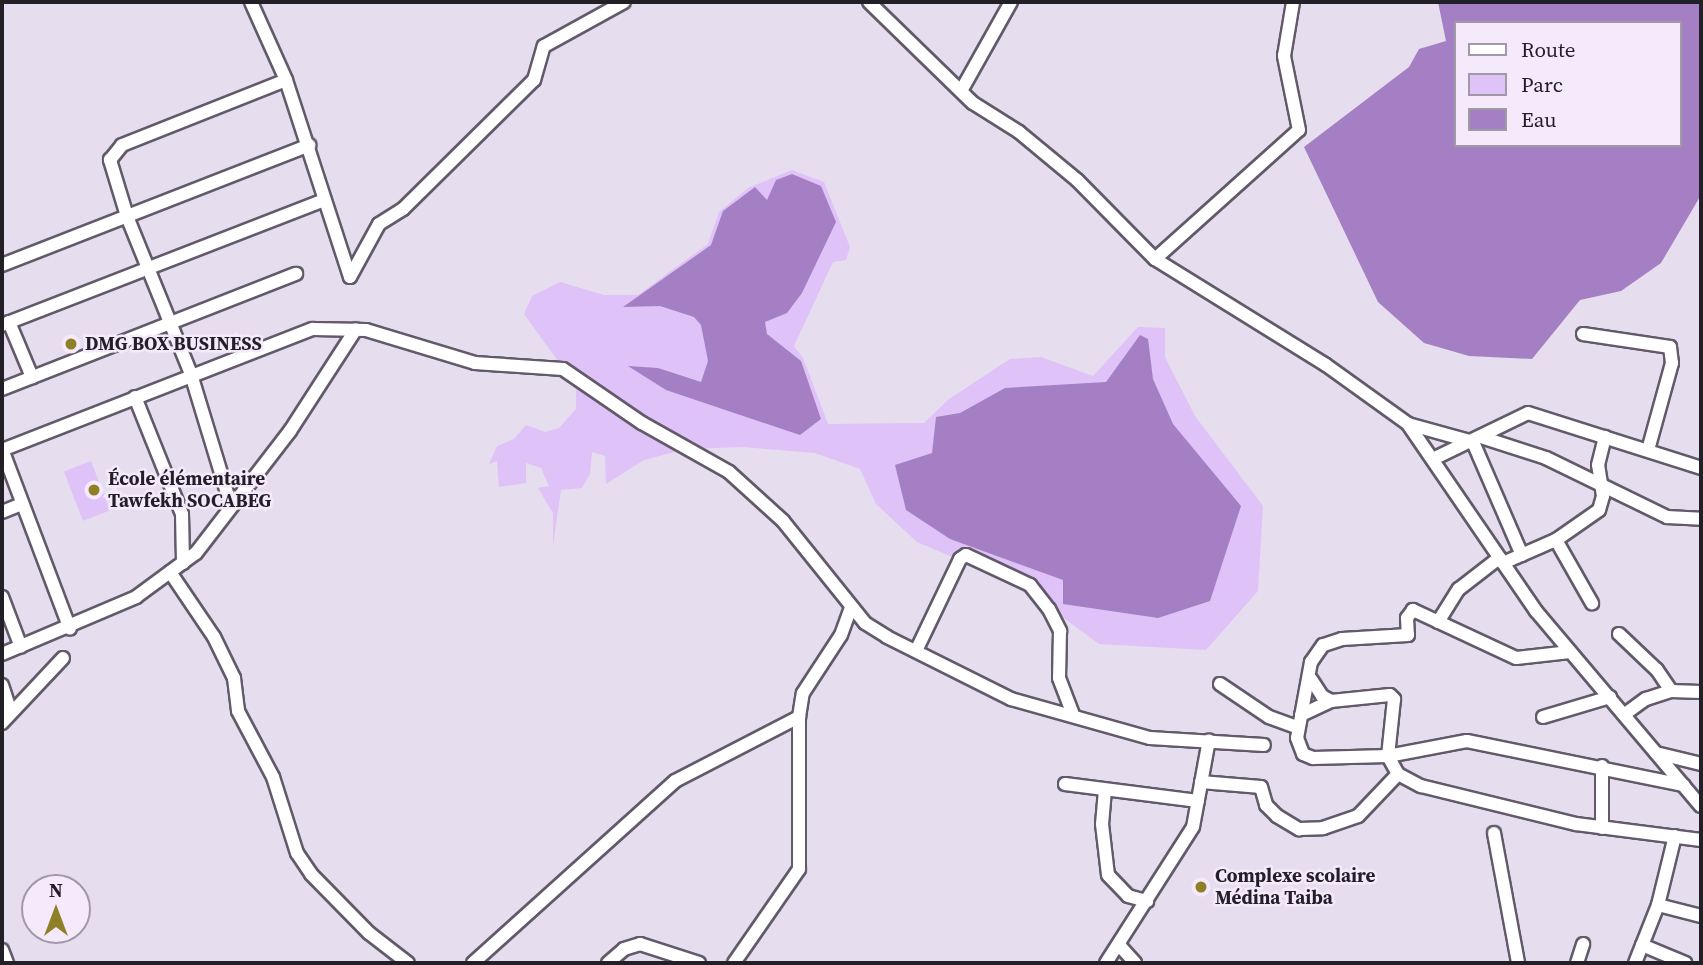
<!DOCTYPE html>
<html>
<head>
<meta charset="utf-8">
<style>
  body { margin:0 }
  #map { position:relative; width:1703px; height:965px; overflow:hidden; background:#e6ddef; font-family:"Source Serif 4",serif }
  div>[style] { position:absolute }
  .green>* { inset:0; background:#dfc2f7; transform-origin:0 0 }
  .water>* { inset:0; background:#a57fc3 }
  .roads { filter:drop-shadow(2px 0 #625a69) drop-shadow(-2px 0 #625a69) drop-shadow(0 2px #625a69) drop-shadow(0 -2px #625a69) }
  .minor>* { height:12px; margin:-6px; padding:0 6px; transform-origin:6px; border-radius:6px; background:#fff }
  .dots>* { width:19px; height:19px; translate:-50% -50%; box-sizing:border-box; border:4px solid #f4eafc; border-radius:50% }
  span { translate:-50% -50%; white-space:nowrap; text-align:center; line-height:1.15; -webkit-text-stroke:5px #f4eafc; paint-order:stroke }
  .poi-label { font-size:19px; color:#231f26; font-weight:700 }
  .left { translate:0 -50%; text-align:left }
  .frame { position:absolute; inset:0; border:4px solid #231f26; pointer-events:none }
  .legend { position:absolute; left:1454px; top:21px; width:228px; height:126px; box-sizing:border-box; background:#f4eafc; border:2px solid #a099a6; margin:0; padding:9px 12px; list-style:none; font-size:21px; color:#231f26 }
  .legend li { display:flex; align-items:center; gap:14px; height:35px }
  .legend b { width:35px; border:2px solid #a099a6 }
  .north { position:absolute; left:21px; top:874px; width:70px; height:70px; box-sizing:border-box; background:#f4eafc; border:2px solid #a099a6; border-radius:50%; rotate:0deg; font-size:19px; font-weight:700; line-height:28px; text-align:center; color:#231f26 }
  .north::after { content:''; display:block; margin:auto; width:24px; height:32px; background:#8f7f26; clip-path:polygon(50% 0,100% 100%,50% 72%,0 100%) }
</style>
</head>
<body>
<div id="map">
  <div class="green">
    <i style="clip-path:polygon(792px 170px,824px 182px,850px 247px,846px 260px,833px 262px,794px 346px,803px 358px,828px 424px,924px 423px,949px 399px,1010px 359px,1041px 357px,1093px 376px,1138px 327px,1165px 328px,1165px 357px,1195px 416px,1263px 506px,1258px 591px,1206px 650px,1099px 644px,1019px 585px,917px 542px,876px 504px,860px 469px,815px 453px,742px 447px,686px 449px,644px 460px,606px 484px,605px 456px,592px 452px,590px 474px,582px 488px,561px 490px,553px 545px,553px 513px,538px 488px,549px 486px,541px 468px,526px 463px,526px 483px,499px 487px,497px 461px,489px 464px,497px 446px,514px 439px,526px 425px,545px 432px,559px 428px,576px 409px,576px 386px,524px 314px,532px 296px,560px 282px,604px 295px,638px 295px,708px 244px,719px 212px,748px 188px)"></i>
    <i style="left:91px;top:461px;width:53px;height:29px;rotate:69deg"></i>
  </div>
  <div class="water">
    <i style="clip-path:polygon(evenodd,1438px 2px,1701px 2px,1701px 195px,1661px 263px,1621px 291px,1580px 300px,1532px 359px,1469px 356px,1424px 343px,1378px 302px,1304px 147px,1409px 67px,1419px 49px,1446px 41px,1438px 2px,1456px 23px,1680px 23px,1680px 145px,1456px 145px,1456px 23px)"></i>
    <i style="clip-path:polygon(792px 174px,821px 186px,836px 222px,802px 293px,787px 313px,765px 322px,767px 334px,801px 361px,821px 419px,800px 435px,666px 390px,628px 366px,658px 368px,701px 382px,708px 361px,701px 325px,694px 317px,660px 306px,623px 307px,711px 245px,723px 211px,755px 187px,767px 200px,776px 180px)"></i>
    <i style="clip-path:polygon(1140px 335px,1148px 339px,1153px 379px,1173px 424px,1241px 506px,1210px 601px,1158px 618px,1063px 604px,1063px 580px,950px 539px,906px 510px,895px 465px,932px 453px,936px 417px,960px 413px,1005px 388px,1106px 382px)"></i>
  </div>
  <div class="roads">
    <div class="minor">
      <i style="left:251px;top:2px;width:85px;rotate:65.8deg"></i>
      <i style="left:286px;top:80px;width:207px;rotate:72deg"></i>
      <i style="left:350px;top:277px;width:60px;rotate:-61.3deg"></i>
      <i style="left:379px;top:224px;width:28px;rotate:-32deg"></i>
      <i style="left:403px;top:209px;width:184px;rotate:-44.6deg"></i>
      <i style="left:534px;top:80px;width:35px;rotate:-74deg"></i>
      <i style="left:544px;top:46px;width:91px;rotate:-28.8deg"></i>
      <i style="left:869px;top:2px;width:145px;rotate:44.2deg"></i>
      <i style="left:973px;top:103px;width:54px;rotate:32.2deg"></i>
      <i style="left:1019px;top:132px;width:75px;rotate:39.6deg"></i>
      <i style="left:1077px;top:180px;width:111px;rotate:45.4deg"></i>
      <i style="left:1155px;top:259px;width:201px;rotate:31.8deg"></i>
      <i style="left:1326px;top:365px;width:101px;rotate:35.7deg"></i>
      <i style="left:1408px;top:424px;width:227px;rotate:55.6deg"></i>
      <i style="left:1536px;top:611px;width:255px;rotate:49.8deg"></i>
      <i style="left:961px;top:91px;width:102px;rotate:-60.7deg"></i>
      <i style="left:1155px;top:259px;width:193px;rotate:-41.9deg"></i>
      <i style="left:1299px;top:130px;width:76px;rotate:-101.5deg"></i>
      <i style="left:1284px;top:56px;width:55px;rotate:-80.5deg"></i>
      <i style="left:2px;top:265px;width:330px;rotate:-21.3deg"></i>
      <i style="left:9px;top:322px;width:60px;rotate:67.3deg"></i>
      <i style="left:2px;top:325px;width:346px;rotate:-21.2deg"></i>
      <i style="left:1583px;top:334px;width:88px;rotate:8.5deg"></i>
      <i style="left:1670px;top:347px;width:16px;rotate:83deg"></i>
      <i style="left:1672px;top:363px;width:90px;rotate:105.4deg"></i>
      <i style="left:2px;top:389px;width:316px;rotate:-21.4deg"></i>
      <i style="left:135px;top:397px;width:126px;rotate:68.1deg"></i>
      <i style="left:182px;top:514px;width:49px;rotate:88.8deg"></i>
      <i style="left:1408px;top:424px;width:67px;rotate:15.5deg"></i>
      <i style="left:1473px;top:442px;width:123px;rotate:66.6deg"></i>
      <i style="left:1481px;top:437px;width:68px;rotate:17.9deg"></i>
      <i style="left:1546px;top:458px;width:135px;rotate:26deg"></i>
      <i style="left:1667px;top:517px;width:34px;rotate:3deg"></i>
      <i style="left:2px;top:449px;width:192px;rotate:69.3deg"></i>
      <i style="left:2px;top:450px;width:334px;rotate:-21.3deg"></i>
      <i style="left:313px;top:329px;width:53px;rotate:1.1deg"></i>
      <i style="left:366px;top:330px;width:114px;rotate:16.8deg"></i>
      <i style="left:475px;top:363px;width:88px;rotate:3.9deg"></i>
      <i style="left:563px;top:369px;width:96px;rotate:34.4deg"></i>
      <i style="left:642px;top:423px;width:100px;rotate:29.4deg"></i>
      <i style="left:729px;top:472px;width:73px;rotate:42.2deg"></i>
      <i style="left:783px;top:521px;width:131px;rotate:51.2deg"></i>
      <i style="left:865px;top:623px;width:26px;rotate:32deg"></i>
      <i style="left:887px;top:637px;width:139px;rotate:26.6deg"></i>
      <i style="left:1011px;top:699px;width:144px;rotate:15.7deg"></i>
      <i style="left:1150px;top:738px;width:114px;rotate:3.5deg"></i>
      <i style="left:1435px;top:458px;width:103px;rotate:-25.8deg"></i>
      <i style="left:1528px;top:413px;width:182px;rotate:17.6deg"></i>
      <i style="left:231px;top:506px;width:138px;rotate:-106.9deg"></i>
      <i style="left:191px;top:374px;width:170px;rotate:-112.1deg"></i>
      <i style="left:127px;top:216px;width:59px;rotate:-106.9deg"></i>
      <i style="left:110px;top:160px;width:19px;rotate:-51deg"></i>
      <i style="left:122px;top:145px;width:176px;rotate:-21.6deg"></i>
      <i style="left:2px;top:512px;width:22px;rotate:-22deg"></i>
      <i style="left:1556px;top:540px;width:73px;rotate:60.3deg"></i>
      <i style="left:1503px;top:563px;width:58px;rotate:-23.5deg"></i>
      <i style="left:1556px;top:540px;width:52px;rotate:-34.9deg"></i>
      <i style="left:1599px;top:510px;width:15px;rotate:-74deg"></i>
      <i style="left:1603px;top:496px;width:31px;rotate:-99deg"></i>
      <i style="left:1598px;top:465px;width:29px;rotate:-76deg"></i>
      <i style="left:170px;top:572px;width:78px;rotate:55.9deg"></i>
      <i style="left:214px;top:637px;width:46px;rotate:64deg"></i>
      <i style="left:234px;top:678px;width:33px;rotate:83deg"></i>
      <i style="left:238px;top:711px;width:75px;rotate:62.1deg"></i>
      <i style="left:273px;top:777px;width:80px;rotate:72.5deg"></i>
      <i style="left:297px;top:853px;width:25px;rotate:56deg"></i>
      <i style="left:311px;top:874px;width:83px;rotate:45.5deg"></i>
      <i style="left:369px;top:933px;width:49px;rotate:37.6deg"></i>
      <i style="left:2px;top:597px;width:53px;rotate:69.2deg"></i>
      <i style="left:1438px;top:622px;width:39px;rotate:-58deg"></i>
      <i style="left:1459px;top:589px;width:51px;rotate:-37.8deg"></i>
      <i style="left:1619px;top:634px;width:52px;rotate:43.5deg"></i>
      <i style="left:1657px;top:670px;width:25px;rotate:56deg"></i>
      <i style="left:916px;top:651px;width:102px;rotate:-64.4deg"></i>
      <i style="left:960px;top:559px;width:7px;rotate:-34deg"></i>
      <i style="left:966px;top:555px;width:71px;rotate:25.1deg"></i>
      <i style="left:1030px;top:585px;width:31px;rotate:52deg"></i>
      <i style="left:1049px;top:609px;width:25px;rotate:63deg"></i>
      <i style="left:1060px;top:631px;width:47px;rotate:91.2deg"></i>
      <i style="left:1059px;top:678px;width:40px;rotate:69deg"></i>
      <i style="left:1570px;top:652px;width:54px;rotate:173.7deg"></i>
      <i style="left:1516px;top:658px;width:114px;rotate:-155deg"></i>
      <i style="left:1413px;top:610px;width:10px;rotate:127deg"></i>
      <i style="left:1407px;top:618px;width:17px;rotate:87deg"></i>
      <i style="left:1408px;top:635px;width:66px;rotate:176.5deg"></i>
      <i style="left:1342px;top:639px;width:20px;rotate:162deg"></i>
      <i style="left:1323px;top:645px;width:21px;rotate:125deg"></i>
      <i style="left:1311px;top:662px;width:77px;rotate:100.4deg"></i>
      <i style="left:1297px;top:738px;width:17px;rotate:69deg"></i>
      <i style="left:1303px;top:754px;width:11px;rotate:22deg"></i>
      <i style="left:1313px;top:758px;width:75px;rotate:-1.5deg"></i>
      <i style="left:1388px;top:756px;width:21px;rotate:61deg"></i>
      <i style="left:1398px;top:774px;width:26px;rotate:28deg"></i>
      <i style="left:1421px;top:786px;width:160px;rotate:13.8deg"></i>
      <i style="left:1576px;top:824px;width:126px;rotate:7.3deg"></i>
      <i style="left:2px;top:654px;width:146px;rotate:-23deg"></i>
      <i style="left:136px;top:597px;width:74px;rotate:-36.3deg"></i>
      <i style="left:196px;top:553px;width:154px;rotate:-52.4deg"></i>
      <i style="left:290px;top:431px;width:121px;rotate:-57.1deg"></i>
      <i style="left:1311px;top:679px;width:20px;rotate:57deg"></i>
      <i style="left:1322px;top:696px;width:10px;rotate:29deg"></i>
      <i style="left:1331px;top:701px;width:59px;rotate:-5.8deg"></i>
      <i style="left:1390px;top:695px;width:6px;rotate:45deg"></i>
      <i style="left:1394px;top:699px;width:57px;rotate:96deg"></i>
      <i style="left:1388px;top:756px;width:80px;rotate:-10.8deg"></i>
      <i style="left:1467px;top:741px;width:221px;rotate:11.5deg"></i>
      <i style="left:1220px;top:684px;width:59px;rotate:34deg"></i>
      <i style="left:1269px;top:717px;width:30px;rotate:20deg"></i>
      <i style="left:2px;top:685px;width:26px;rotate:72deg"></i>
      <i style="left:10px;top:710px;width:5px;rotate:158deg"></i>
      <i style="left:1625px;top:714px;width:26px;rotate:-36deg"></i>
      <i style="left:1646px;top:699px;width:26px;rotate:-18deg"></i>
      <i style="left:1671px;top:691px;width:30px;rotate:2deg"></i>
      <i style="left:1301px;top:715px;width:33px;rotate:-25deg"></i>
      <i style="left:1543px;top:717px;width:70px;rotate:-16.6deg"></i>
      <i style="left:2px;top:723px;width:89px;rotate:-46.8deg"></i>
      <i style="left:1656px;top:753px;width:46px;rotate:13.7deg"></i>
      <i style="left:1201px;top:782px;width:60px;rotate:4.8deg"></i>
      <i style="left:1261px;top:787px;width:19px;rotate:74deg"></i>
      <i style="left:1266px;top:805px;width:16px;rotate:45deg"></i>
      <i style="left:1277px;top:816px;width:26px;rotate:31deg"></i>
      <i style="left:1299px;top:829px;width:24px;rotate:-2deg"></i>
      <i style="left:1323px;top:828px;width:37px;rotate:-19deg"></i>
      <i style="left:1358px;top:816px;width:58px;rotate:-46.4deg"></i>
      <i style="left:1065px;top:784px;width:134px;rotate:7.3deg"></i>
      <i style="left:1105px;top:790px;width:34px;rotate:95deg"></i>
      <i style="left:1102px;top:824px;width:51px;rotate:83.3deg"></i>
      <i style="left:1108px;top:875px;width:29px;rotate:46deg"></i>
      <i style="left:1128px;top:896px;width:20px;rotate:15deg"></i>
      <i style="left:1602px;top:828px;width:62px;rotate:-90deg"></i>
      <i style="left:1494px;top:833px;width:132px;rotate:79.5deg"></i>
      <i style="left:1658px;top:905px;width:44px;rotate:14.3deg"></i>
      <i style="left:1119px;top:945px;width:24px;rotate:48deg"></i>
      <i style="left:1642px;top:945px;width:47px;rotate:22.7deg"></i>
      <i style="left:2px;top:950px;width:14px;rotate:69deg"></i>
      <i style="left:473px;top:963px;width:272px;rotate:-42deg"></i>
      <i style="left:675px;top:781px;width:140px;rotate:-27.3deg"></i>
      <i style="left:799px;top:717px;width:24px;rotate:-81deg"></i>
      <i style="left:803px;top:693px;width:69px;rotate:-56.8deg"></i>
      <i style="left:841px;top:635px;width:30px;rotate:-70deg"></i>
      <i style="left:608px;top:963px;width:21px;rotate:-41deg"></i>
      <i style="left:624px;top:949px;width:17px;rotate:-17deg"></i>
      <i style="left:640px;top:944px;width:62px;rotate:17.9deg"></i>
      <i style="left:734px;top:963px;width:114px;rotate:-55.3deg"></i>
      <i style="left:799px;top:869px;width:152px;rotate:-90deg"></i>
      <i style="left:1106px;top:963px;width:161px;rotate:-57.4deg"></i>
      <i style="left:1193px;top:827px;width:88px;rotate:-79.6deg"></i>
      <i style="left:1577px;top:963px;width:20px;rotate:-72deg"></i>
      <i style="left:1635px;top:963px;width:62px;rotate:-68.4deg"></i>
      <i style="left:1658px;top:905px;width:71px;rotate:-76.2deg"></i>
    </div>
  </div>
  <div class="dots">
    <i style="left:71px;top:344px;background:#8f7f26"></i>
    <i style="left:94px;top:490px;background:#8f7f26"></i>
    <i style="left:1201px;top:887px;background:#8f7f26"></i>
  </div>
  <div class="poi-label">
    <span class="left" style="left:85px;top:344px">DMG BOX BUSINESS</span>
    <span class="left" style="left:108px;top:490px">École élémentaire<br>Tawfekh SOCABEG</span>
    <span class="left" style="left:1215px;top:887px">Complexe scolaire<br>Médina Taiba</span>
  </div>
  <div class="frame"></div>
  <ul class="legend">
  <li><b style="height:9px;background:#fff"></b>Route</li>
  <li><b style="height:19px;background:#dfc2f7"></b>Parc</li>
  <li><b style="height:19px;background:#a57fc3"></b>Eau</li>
  </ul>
  <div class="north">N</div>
</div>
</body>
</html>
